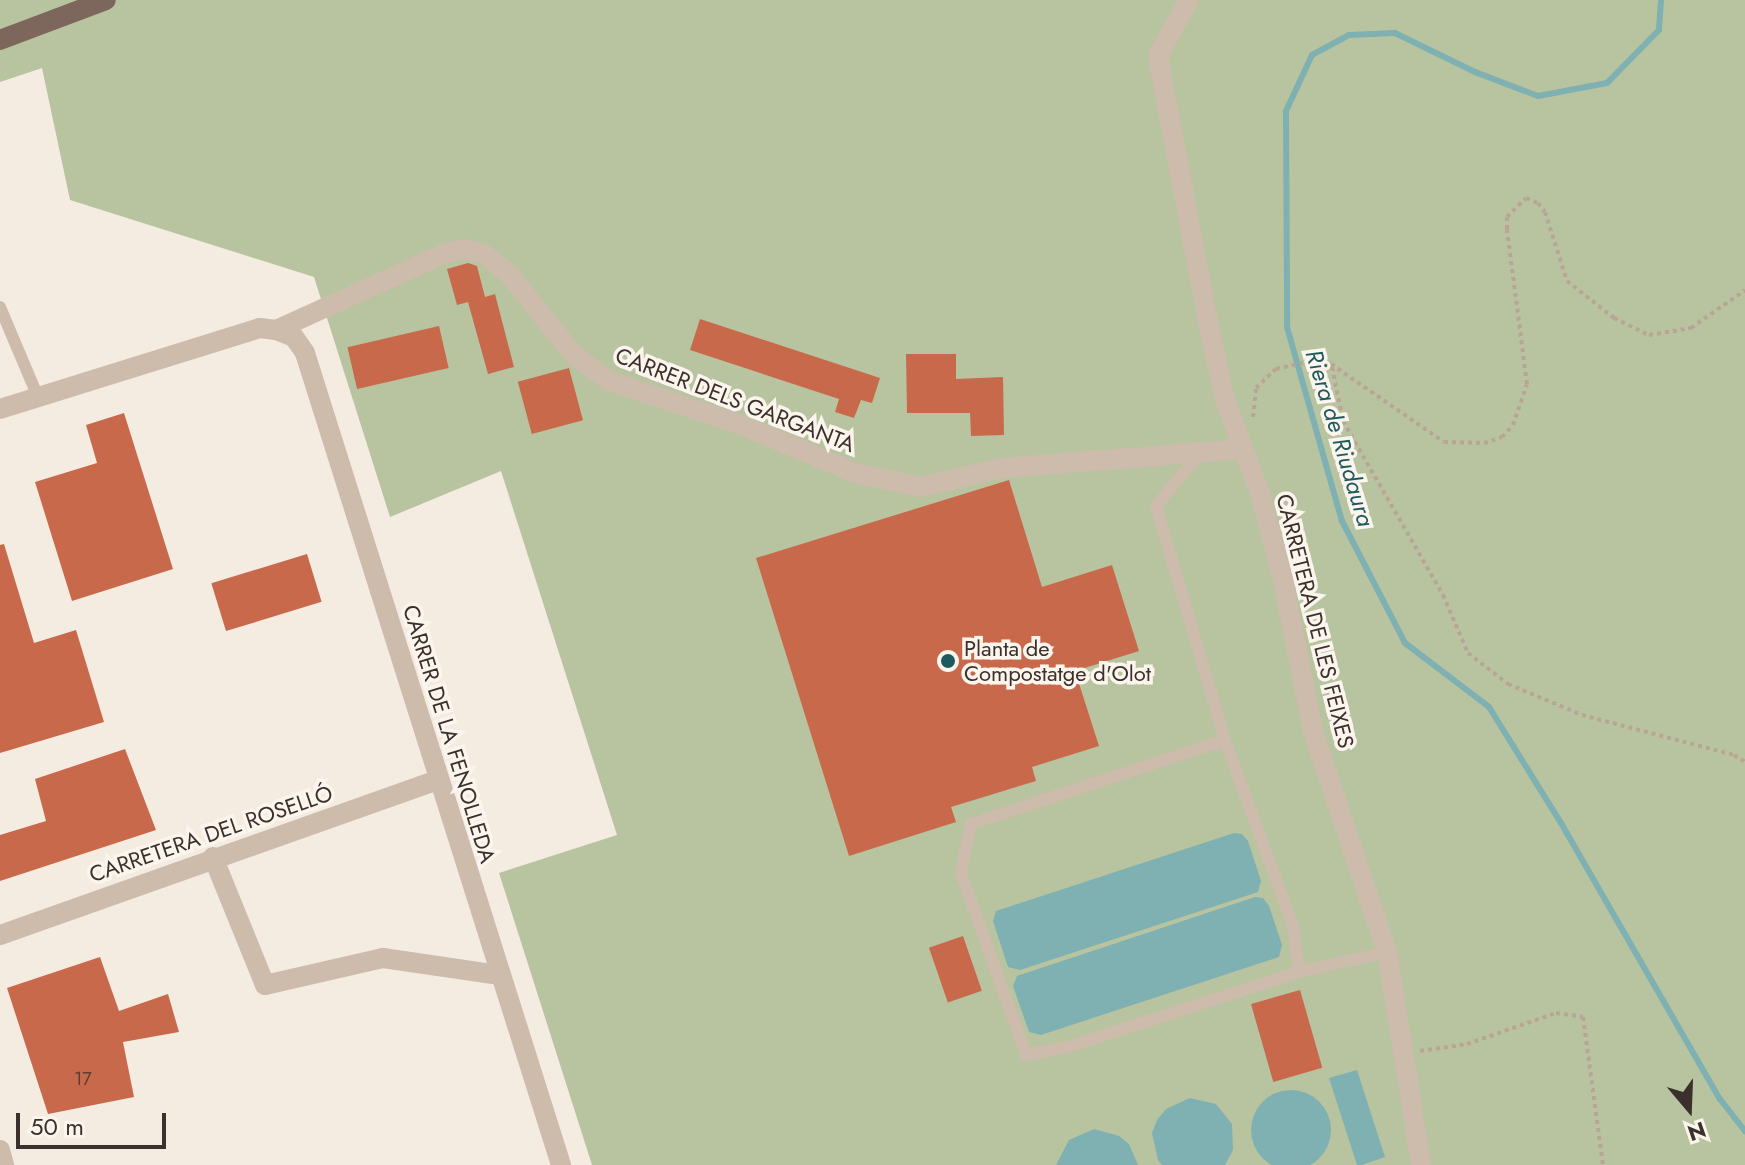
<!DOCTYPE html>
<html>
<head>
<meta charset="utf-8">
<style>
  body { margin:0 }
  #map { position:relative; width:1745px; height:1165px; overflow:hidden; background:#f4ebe1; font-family:Jost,sans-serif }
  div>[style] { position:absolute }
  .green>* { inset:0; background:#b8c4a0 }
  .water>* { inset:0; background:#7fb0b2 }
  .round { border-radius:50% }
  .stream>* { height:6px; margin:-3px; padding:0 3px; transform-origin:3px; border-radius:3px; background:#7fb0b2 }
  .building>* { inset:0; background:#c8694b; transform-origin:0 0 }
  .path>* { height:4px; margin-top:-2px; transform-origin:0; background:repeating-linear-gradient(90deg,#b9a596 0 4px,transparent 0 8px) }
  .service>* { height:12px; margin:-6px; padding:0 6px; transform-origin:6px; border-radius:6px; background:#cdbbac }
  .minor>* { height:20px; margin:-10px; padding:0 10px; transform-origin:10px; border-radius:10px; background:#cdbbac }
  .primary>* { height:20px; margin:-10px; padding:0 10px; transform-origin:10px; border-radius:10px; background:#7d675c }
  .dots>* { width:22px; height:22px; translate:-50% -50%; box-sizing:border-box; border:4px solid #fbf5ee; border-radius:50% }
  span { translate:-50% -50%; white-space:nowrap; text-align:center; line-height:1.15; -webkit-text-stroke:7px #fbf5ee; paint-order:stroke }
  .number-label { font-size:18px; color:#5e3e33 }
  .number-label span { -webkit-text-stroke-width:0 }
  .street-label { font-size:22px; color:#3b302b }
  .poi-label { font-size:22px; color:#3b302b }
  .left { translate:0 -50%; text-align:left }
  .water-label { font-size:24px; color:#1f5a5e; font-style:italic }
  .north { position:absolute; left:1649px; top:1069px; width:80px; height:80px; -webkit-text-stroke:6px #fbf5ee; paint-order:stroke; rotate:161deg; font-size:22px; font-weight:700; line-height:32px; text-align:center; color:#3b302b }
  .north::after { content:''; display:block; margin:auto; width:28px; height:36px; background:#3b302b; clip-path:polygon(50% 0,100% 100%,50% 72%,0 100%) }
  .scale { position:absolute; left:16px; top:1113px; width:150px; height:36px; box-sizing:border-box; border:4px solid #3b302b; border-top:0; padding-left:10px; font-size:24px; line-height:28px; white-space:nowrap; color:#3b302b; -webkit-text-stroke:6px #fbf5ee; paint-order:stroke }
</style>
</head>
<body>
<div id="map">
  <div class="green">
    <i style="clip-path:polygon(0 0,1745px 0,1745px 1165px,592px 1165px,499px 873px,617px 835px,501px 471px,390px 517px,314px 277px,70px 200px,42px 68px,0 82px)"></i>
  </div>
  <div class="water">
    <i style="clip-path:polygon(1234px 833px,1242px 834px,1248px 841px,1261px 881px,1258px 892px,1020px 970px,1008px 967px,993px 921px,996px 911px)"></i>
    <i style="clip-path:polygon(1255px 897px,1263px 898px,1269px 906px,1282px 945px,1279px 957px,1041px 1035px,1029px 1032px,1013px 986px,1017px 976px)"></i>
    <i style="clip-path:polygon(1357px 1070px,1385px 1157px,1362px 1165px,1357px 1165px,1329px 1078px)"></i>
    <i class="round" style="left:1251px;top:1090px;width:80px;height:80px"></i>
    <i style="clip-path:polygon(1190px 1098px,1216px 1104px,1232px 1124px,1233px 1150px,1225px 1165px,1162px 1165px,1158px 1160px,1152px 1133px,1157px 1120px,1166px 1109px)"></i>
    <i style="clip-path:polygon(1094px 1129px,1119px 1136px,1129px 1144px,1138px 1165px,1056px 1165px,1069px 1140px)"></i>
  </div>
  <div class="stream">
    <i style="left:1661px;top:0;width:30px;rotate:94deg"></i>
    <i style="left:1659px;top:30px;width:74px;rotate:134.5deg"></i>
    <i style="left:1607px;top:83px;width:70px;rotate:169.3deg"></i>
    <i style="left:1538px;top:96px;width:67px;rotate:-159.1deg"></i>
    <i style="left:1475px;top:72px;width:89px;rotate:-154deg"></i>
    <i style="left:1395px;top:33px;width:46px;rotate:177.5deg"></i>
    <i style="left:1349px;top:35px;width:42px;rotate:151.6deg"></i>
    <i style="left:1312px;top:55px;width:62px;rotate:114.9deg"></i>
    <i style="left:1286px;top:111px;width:216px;rotate:89.7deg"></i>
    <i style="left:1287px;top:327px;width:202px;rotate:74.2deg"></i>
    <i style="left:1342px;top:521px;width:137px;rotate:62.7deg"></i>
    <i style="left:1405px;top:643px;width:106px;rotate:37.3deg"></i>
    <i style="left:1489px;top:707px;width:137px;rotate:58.2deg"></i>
    <i style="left:1561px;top:823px;width:319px;rotate:60.1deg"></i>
    <i style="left:1720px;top:1099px;width:41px;rotate:52deg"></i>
  </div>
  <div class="building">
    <i style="clip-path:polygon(468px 263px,477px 266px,485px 297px,495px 294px,514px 367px,488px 374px,468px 302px,457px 305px,447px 269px)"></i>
    <i style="clip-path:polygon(700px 319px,880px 378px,872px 403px,861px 400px,854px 418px,835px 412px,839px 399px,690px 350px)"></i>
    <i style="left:439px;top:326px;width:43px;height:94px;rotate:77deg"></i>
    <i style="clip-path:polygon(906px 354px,956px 354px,956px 379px,1003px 377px,1004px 435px,971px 436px,970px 413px,907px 413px)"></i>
    <i style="left:569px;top:368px;width:54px;height:53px;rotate:75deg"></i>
    <i style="clip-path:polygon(124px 413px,173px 569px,72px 601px,35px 482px,97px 463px,86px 425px)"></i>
    <i style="clip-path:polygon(1009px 480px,1042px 587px,1112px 565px,1139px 651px,1075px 671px,1099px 746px,1032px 767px,1036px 781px,951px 807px,956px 822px,849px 856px,756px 558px)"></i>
    <i style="clip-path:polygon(4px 544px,34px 643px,76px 630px,104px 722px,0 753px,0 545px)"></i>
    <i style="left:307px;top:554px;width:50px;height:100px;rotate:73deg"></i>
    <i style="clip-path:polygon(125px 749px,156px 830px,0 881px,0 835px,46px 821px,35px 779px)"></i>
    <i style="left:963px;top:936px;width:58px;height:36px;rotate:71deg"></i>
    <i style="clip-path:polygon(100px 957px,119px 1011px,168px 994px,179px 1032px,123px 1042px,134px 1097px,48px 1114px,7px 988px)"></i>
    <i style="left:1300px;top:990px;width:81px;height:51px;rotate:74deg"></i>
  </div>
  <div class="path">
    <i style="left:1332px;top:367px;width:55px;rotate:78.5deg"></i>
    <i style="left:1343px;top:421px;width:201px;rotate:60.1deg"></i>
    <i style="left:1443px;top:595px;width:63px;rotate:66.7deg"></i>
    <i style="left:1468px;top:653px;width:51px;rotate:37.8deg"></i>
    <i style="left:1508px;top:684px;width:80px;rotate:22.7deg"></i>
    <i style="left:1582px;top:715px;width:157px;rotate:14.7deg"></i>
    <i style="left:1734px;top:755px;width:13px;rotate:32deg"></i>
    <i style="left:1253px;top:417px;width:29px;rotate:-84deg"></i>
    <i style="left:1256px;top:388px;width:28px;rotate:-44deg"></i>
    <i style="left:1276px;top:369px;width:39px;rotate:-13deg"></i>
    <i style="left:1314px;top:360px;width:17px;rotate:13deg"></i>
    <i style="left:1331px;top:364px;width:137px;rotate:34.6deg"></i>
    <i style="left:1444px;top:442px;width:40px;rotate:1.4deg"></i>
    <i style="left:1484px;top:443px;width:19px;rotate:-18deg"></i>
    <i style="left:1502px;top:437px;width:16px;rotate:-47deg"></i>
    <i style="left:1513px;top:425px;width:43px;rotate:-71.1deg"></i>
    <i style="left:1527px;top:384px;width:156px;rotate:-97.4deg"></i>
    <i style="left:1507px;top:229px;width:12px;rotate:-90deg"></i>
    <i style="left:1507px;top:217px;width:27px;rotate:-45deg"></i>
    <i style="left:1526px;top:198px;width:13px;rotate:23deg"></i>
    <i style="left:1538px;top:203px;width:11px;rotate:52deg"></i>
    <i style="left:1545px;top:212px;width:72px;rotate:72.3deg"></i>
    <i style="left:1567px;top:281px;width:60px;rotate:38.2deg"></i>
    <i style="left:1614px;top:318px;width:39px;rotate:26deg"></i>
    <i style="left:1649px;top:335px;width:43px;rotate:-9.5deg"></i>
    <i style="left:1691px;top:328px;width:66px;rotate:-35.1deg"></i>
    <i style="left:1420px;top:1051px;width:48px;rotate:-8.5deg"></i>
    <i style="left:1467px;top:1044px;width:94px;rotate:-19.2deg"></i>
    <i style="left:1556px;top:1013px;width:27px;rotate:8deg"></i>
    <i style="left:1583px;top:1017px;width:149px;rotate:82.3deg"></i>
  </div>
  <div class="service">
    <i style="left:0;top:307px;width:98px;rotate:67.1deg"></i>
    <i style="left:1200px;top:453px;width:69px;rotate:129.7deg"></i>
    <i style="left:1156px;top:506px;width:244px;rotate:73.6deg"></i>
    <i style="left:1225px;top:740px;width:268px;rotate:161.7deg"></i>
    <i style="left:971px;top:824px;width:50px;rotate:101.5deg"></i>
    <i style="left:961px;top:873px;width:193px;rotate:70.3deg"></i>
    <i style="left:1026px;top:1055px;width:43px;rotate:-10.8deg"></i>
    <i style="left:1068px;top:1047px;width:243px;rotate:-18deg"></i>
    <i style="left:1299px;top:972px;width:46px;rotate:-97.4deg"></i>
    <i style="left:1293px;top:926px;width:198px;rotate:-110.1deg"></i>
    <i style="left:1299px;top:972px;width:90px;rotate:-12.8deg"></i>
  </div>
  <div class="minor">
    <i style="left:1189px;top:0;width:62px;rotate:119.1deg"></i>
    <i style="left:1159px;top:54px;width:9px;rotate:90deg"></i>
    <i style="left:1159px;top:63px;width:274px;rotate:79.3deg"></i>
    <i style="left:1210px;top:332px;width:70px;rotate:77.6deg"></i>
    <i style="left:1225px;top:400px;width:99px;rotate:69.4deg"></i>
    <i style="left:1260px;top:493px;width:91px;rotate:75.4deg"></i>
    <i style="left:1283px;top:581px;width:153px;rotate:78.7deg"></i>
    <i style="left:1313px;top:731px;width:233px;rotate:71.5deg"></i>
    <i style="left:1387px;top:952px;width:216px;rotate:80.9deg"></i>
    <i style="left:276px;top:330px;width:19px;rotate:21deg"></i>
    <i style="left:294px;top:337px;width:19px;rotate:55deg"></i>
    <i style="left:305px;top:353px;width:851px;rotate:72.5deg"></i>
    <i style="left:0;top:409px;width:272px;rotate:-17.3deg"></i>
    <i style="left:260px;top:328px;width:16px;rotate:7deg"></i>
    <i style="left:276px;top:330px;width:187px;rotate:-24.4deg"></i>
    <i style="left:446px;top:253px;width:19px;rotate:-12deg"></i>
    <i style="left:465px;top:249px;width:20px;rotate:15deg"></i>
    <i style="left:484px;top:254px;width:32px;rotate:39deg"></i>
    <i style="left:509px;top:274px;width:104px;rotate:51.3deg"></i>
    <i style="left:574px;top:355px;width:44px;rotate:36.6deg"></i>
    <i style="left:609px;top:381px;width:134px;rotate:18.3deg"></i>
    <i style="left:736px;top:423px;width:130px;rotate:22.6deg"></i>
    <i style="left:856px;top:473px;width:66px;rotate:12.2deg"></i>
    <i style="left:921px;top:487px;width:83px;rotate:-13.2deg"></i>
    <i style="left:1002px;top:468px;width:242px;rotate:-4.5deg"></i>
    <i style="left:213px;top:857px;width:138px;rotate:67.9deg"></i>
    <i style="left:265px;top:985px;width:121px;rotate:-12.9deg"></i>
    <i style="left:383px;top:958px;width:118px;rotate:8.3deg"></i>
    <i style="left:0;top:935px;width:465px;rotate:-19.5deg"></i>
    <i style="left:0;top:1150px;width:16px;rotate:75deg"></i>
  </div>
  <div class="primary">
    <i style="left:0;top:40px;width:113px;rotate:-20.7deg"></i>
  </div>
  <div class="dots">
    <i style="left:948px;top:661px;background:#1f5a5e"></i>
  </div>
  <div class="number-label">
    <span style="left:83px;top:1079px">17</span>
  </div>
  <div class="street-label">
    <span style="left:735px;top:400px;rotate:21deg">CARRER DELS GARGANTA</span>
    <span style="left:1315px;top:621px;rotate:76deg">CARRETERA DE LES FEIXES</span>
    <span style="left:449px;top:734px;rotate:73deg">CARRER DE LA FENOLLEDA</span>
    <span style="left:211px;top:834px;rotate:-19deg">CARRETERA DEL ROSELLÓ</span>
  </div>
  <div class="poi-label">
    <span class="left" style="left:964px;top:661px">Planta de<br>Compostatge d'Olot</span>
  </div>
  <div class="water-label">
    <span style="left:1340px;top:438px;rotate:73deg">Riera de Riudaura</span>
  </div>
  <div class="north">N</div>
  <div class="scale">50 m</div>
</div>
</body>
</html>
